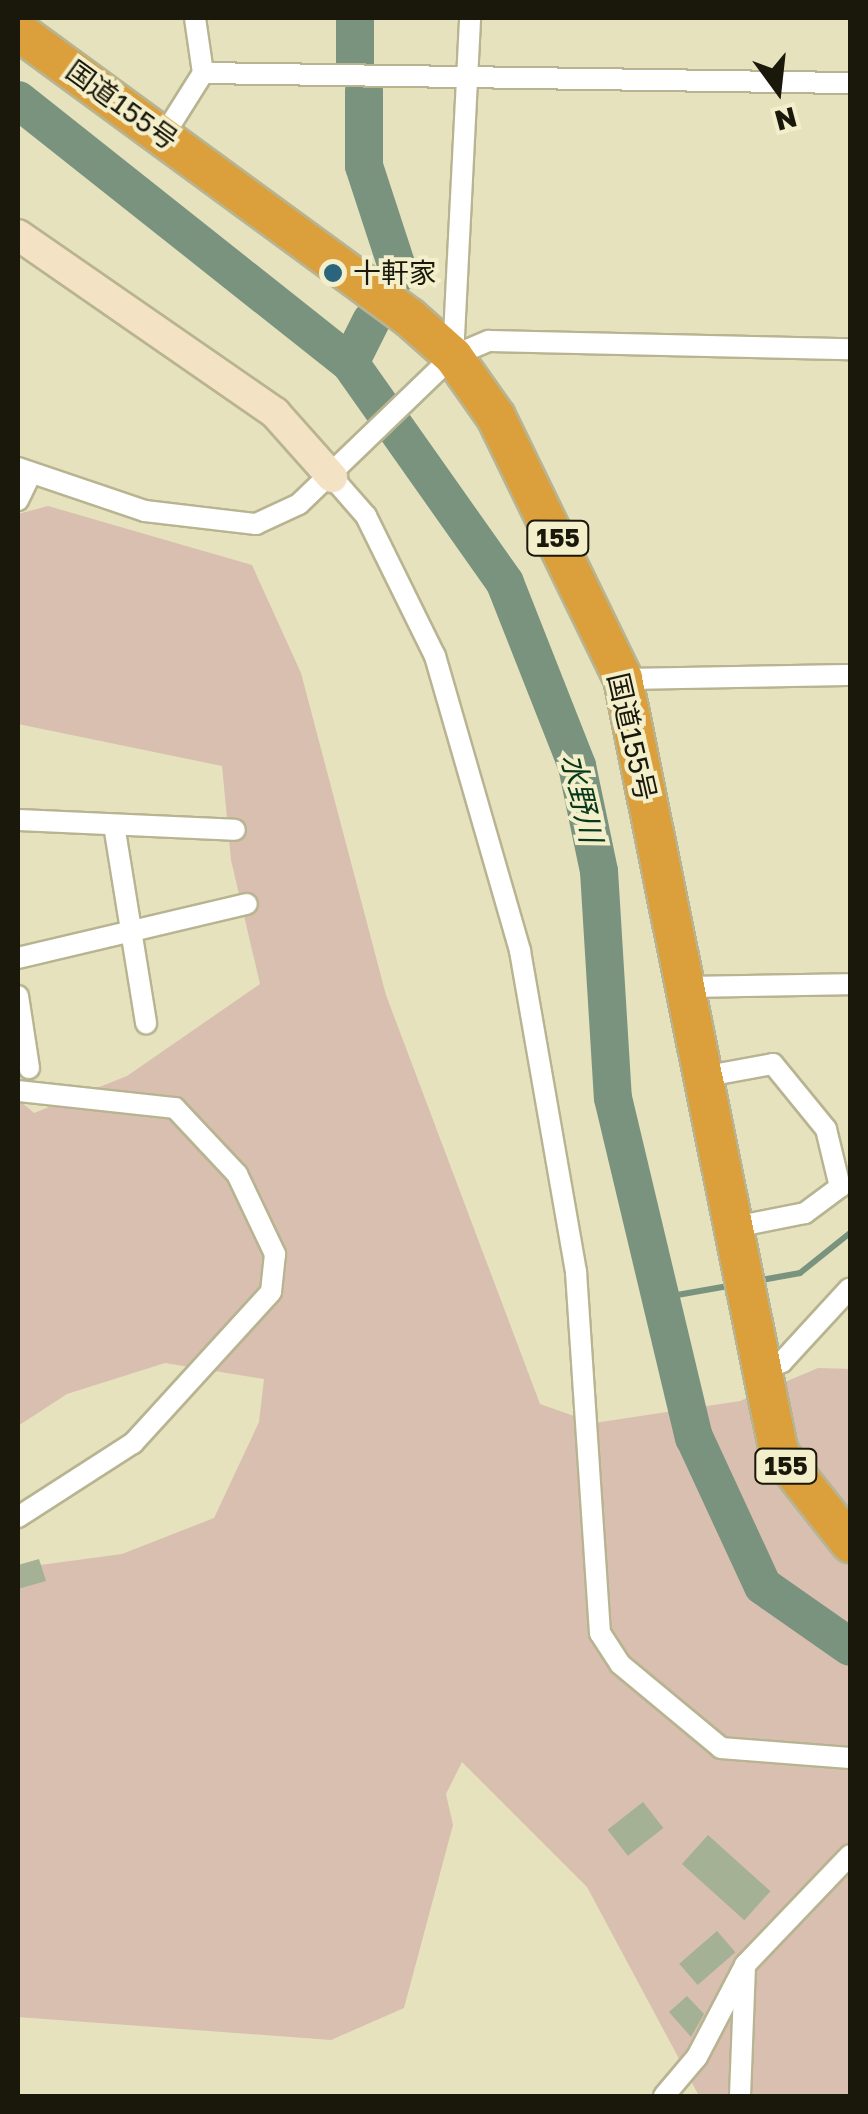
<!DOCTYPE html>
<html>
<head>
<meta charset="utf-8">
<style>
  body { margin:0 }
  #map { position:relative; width:868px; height:2114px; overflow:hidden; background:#e6e2be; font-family:"Golos Text","Noto Sans JP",sans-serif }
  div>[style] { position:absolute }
  .green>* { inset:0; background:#d9bfb0 }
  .stream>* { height:6px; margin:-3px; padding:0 3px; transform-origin:3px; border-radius:3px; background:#79937f }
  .river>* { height:38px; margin:-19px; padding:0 19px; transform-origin:19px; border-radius:19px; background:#79937f }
  .building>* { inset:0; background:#a4b195; transform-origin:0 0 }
  .roads { filter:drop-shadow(2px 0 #b8b491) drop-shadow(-2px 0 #b8b491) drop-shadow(0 2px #b8b491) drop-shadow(0 -2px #b8b491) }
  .street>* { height:20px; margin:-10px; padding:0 10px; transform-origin:10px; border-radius:10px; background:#fff }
  .secondary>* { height:30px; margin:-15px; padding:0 15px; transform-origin:15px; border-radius:15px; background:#f4e2c4 }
  .highway>* { height:38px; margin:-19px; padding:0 19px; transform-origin:19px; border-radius:19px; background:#db9f3c }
  .dots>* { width:28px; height:28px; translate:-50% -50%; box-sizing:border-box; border:5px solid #f3efcb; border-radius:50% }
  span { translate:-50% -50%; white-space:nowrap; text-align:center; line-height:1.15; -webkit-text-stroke:8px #f3efcb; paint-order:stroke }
  .shield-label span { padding:2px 8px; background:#f3efcb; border:2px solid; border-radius:8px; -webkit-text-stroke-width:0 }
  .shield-label { font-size:25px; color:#1a180b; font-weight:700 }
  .street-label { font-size:28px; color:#1a180b }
  .poi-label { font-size:28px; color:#1a180b }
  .left { translate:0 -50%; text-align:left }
  .water-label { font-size:30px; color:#08381b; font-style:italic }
  .frame { position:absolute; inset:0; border:20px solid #1a180b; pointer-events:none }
  .north { position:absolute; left:728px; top:40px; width:100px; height:100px; -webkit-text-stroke:8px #f3efcb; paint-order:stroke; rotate:165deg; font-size:28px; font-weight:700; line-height:40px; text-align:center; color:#1a180b }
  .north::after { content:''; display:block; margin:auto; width:35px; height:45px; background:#1a180b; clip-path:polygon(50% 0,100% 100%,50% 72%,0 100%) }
</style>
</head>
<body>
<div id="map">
  <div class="green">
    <i style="clip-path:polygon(48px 506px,252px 565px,301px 673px,386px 995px,540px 1404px,594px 1423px,740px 1401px,818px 1368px,850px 1369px,850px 2096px,699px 2096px,587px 1887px,462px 1762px,446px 1794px,453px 1825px,404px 2008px,331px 2040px,18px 2017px,18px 1568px,122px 1554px,214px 1518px,259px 1422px,264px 1379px,165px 1363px,67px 1394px,18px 1426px,18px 1099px,34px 1113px,127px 1076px,260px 984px,231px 860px,222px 766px,18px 724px,18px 514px)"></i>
  </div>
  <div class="stream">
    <i style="left:756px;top:1281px;width:45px;rotate:-10.3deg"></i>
    <i style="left:800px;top:1273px;width:64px;rotate:-38.7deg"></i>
    <i style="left:660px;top:1298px;width:75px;rotate:-10deg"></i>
  </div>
  <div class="river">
    <i style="left:355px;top:64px;width:46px;rotate:-90deg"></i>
    <i style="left:364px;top:90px;width:76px;rotate:90deg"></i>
    <i style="left:364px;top:166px;width:113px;rotate:71.9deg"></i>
    <i style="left:18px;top:100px;width:424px;rotate:38.4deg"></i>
    <i style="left:350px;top:363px;width:269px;rotate:54.8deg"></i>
    <i style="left:505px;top:583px;width:197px;rotate:68.5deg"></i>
    <i style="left:577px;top:766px;width:107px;rotate:78.2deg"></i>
    <i style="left:599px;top:871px;width:227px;rotate:86.5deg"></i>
    <i style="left:613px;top:1098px;width:349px;rotate:76.6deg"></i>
    <i style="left:694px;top:1437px;width:164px;rotate:65.2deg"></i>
    <i style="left:763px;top:1586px;width:106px;rotate:35deg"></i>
    <i style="left:350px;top:363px;width:47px;rotate:-63.4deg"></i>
  </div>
  <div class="building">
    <i style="clip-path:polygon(39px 1559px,46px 1581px,18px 1589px,18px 1565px)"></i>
    <i style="left:643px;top:1802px;width:33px;height:45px;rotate:52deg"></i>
    <i style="left:708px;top:1835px;width:84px;height:39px;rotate:42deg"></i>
    <i style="left:717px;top:1931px;width:28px;height:50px;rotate:49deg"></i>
    <i style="clip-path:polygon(687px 1996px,704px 2014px,691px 2037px,669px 2012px)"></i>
  </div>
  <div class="roads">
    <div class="street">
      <i style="left:203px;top:73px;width:647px;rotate:0.89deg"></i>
      <i style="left:164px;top:135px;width:73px;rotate:-57.8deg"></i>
      <i style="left:203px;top:73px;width:56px;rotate:-98.3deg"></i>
      <i style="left:453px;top:356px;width:338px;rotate:-87.1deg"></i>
      <i style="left:18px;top:468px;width:134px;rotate:18.7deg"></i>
      <i style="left:145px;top:511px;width:112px;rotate:6.7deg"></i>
      <i style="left:256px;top:524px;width:47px;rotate:-24.9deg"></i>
      <i style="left:299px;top:504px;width:214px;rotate:-43.9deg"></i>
      <i style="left:453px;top:356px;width:39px;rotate:-23deg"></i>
      <i style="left:489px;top:341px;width:361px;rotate:1.3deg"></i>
      <i style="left:332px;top:477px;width:52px;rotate:48.9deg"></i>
      <i style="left:366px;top:516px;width:156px;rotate:63.8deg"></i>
      <i style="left:435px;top:656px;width:307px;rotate:73.9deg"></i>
      <i style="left:520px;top:951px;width:326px;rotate:80.1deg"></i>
      <i style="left:576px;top:1272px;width:362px;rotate:86.2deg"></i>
      <i style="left:600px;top:1633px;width:37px;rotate:57deg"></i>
      <i style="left:620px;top:1664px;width:131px;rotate:39.7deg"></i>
      <i style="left:721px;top:1748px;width:129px;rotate:4.4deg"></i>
      <i style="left:18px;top:500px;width:28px;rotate:-64deg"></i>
      <i style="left:623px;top:679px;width:227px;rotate:-1deg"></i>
      <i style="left:18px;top:820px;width:217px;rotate:2.6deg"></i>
      <i style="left:114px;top:825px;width:201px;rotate:80.8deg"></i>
      <i style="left:18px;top:958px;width:235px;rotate:-13.3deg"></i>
      <i style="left:683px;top:987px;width:167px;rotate:-1deg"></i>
      <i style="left:18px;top:996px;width:73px;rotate:81.3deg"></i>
      <i style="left:702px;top:1077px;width:72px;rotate:-10.4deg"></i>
      <i style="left:773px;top:1064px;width:84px;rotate:50.8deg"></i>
      <i style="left:826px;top:1129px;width:60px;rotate:76.4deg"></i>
      <i style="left:840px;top:1187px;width:44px;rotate:143.4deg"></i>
      <i style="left:805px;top:1213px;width:71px;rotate:168.7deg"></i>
      <i style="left:18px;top:1091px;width:158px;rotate:6.2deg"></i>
      <i style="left:175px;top:1108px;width:91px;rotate:46.8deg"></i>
      <i style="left:237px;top:1174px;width:89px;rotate:64.6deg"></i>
      <i style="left:275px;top:1254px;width:38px;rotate:96deg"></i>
      <i style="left:271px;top:1292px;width:205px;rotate:132.4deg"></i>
      <i style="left:133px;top:1443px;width:137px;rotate:147.2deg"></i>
      <i style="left:764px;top:1368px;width:19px;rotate:-18deg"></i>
      <i style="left:782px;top:1362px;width:100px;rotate:-47.4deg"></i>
      <i style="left:664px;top:2096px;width:51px;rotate:-49.8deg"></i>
      <i style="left:697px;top:2057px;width:104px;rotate:-62.4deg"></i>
      <i style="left:745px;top:1965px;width:152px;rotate:-46.3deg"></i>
      <i style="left:740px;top:2096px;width:129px;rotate:-87.8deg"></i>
    </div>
    <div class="secondary">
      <i style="left:18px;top:235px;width:313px;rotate:34.7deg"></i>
      <i style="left:275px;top:413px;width:86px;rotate:48.3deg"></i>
    </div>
    <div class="highway">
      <i style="left:18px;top:31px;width:484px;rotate:36.2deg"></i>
      <i style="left:409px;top:317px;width:59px;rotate:41.6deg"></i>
      <i style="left:453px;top:356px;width:75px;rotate:54.8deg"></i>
      <i style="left:496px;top:417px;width:291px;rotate:64.1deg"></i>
      <i style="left:623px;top:679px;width:790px;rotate:78.6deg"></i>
      <i style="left:779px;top:1453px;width:115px;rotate:51.7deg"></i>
    </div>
  </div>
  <div class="dots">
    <i style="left:333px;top:273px;background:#2a657d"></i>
  </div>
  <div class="shield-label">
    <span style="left:558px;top:538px">155</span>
    <span style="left:786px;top:1466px">155</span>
  </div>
  <div class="street-label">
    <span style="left:122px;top:105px;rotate:36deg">国道155号</span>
    <span style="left:632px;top:737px;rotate:77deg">国道155号</span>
  </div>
  <div class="poi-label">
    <span class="left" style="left:353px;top:273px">十軒家</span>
  </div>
  <div class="water-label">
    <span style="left:582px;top:798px;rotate:77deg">水野川</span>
  </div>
  <div class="frame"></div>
  <div class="north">N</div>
</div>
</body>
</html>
